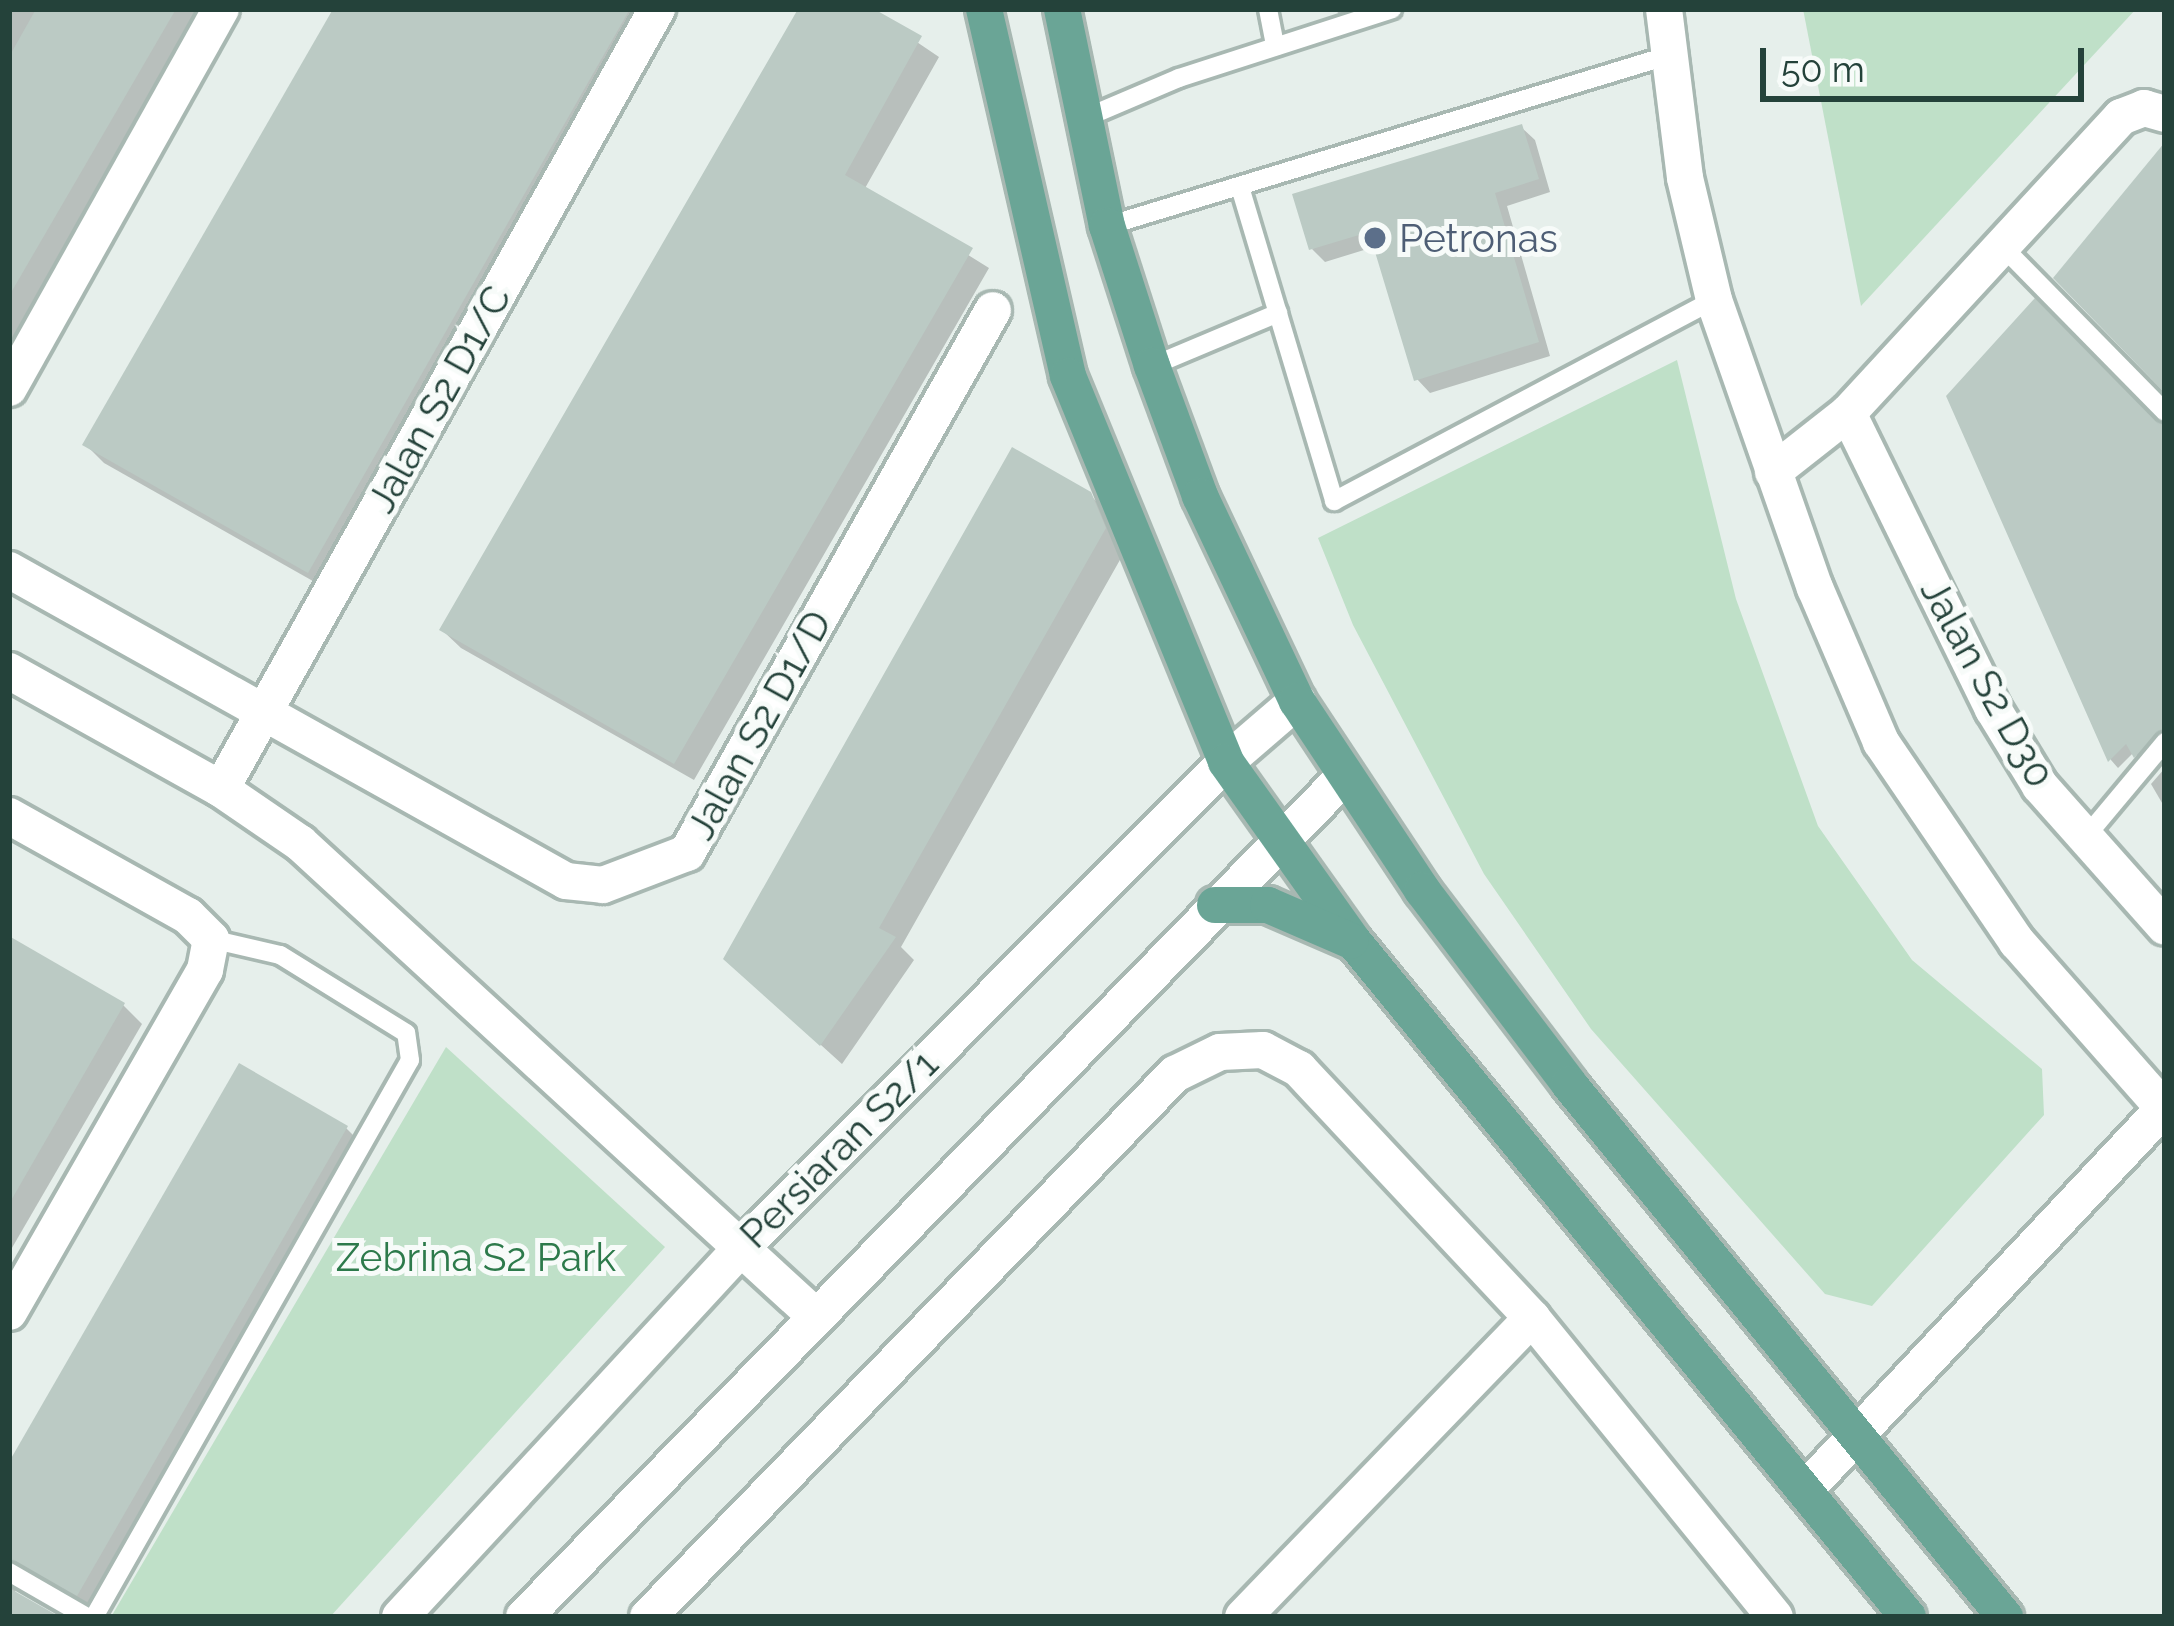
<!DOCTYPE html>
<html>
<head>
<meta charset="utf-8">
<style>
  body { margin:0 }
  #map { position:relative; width:2174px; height:1626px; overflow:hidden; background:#e6efeb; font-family:Raleway,sans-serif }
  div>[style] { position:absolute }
  .green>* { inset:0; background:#bfe0c8 }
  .shadow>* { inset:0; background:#0003 }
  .building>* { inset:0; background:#bbcac4 }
  .roads { filter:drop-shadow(3px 0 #a8b8b2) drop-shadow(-3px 0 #a8b8b2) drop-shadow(0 3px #a8b8b2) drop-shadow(0 -3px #a8b8b2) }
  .service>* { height:18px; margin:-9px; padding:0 9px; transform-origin:9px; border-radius:9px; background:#fff }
  .minor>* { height:36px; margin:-18px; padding:0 18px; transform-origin:18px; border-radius:18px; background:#fff }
  .tertiary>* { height:36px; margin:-18px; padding:0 18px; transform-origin:18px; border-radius:18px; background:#fff }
  .primary>* { height:36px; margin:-18px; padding:0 18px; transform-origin:18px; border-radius:18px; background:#6aa596 }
  .dots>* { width:33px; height:33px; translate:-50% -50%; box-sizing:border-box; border:6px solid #f7fbf9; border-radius:50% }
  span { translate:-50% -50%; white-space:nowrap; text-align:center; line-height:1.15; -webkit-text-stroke:10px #f7fbf9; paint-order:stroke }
  .service-label { font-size:39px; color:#4e5e75 }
  .left { translate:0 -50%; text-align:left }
  .street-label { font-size:39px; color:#24423a }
  .park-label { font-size:39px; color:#2d7a4b }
  .frame { position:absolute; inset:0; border:12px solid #24423a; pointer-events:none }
  .scale { position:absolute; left:1760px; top:48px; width:324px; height:54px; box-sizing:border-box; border:6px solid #24423a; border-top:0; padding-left:15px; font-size:36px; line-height:42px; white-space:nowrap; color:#24423a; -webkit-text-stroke:9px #f7fbf9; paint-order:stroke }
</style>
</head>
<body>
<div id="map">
  <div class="green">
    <i style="clip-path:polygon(1803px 9px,2136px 9px,1861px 306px)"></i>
    <i style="clip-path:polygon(1677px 360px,1736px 599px,1818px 826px,1912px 960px,2042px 1069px,2044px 1115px,1872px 1306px,1825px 1294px,1591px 1029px,1484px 874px,1353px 625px,1318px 538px)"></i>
    <i style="clip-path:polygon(446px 1047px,665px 1247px,330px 1617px,111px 1617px)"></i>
  </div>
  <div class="shadow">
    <i style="clip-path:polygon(9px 9px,205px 9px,9px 348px)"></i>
    <i style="clip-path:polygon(336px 9px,658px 9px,327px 589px,104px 463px,86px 445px)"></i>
    <i style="clip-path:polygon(801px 9px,868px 9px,939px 57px,864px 190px,989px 268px,694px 780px,461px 648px,442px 630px)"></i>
    <i style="clip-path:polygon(1334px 9px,1412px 9px,1353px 27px)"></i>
    <i style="clip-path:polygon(1521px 127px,1535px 140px,1550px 192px,1507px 206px,1550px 356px,1430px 393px,1417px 379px,1377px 246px,1325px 262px,1312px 249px)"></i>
    <i style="clip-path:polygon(1949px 397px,2165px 424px,2165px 741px,2144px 764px,2134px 752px,2118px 768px,2111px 760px)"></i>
    <i style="clip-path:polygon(1089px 494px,1111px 516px,1125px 551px,901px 947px,914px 960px,842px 1064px,748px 979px)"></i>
    <i style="clip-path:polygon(2165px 768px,2165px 808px,2151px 784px)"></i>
    <i style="clip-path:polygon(9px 959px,123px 1005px,142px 1024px,9px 1253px)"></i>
    <i style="clip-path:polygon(346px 1128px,365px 1147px,95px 1611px,35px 1577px,14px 1585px,16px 1595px,54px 1617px,9px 1617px,9px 1467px)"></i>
  </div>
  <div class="building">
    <i style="clip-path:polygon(36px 9px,176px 9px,9px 296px,9px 57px)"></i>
    <i style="clip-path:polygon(333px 9px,630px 9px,308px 573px,82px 445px)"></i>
    <i style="clip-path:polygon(798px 9px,874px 9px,922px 36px,845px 175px,973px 248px,674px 764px,439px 630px)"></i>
    <i style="clip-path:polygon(1522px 124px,1539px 179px,1495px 193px,1539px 342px,1414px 381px,1369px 232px,1309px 250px,1292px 194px)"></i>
    <i style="clip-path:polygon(2165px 142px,2165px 393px,2053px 278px)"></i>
    <i style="clip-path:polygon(2035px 298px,2165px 425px,2165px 729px,2134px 758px,2126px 744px,2108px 762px,1946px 396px)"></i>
    <i style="clip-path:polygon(1012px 447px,1091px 492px,1106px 528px,879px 928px,896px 937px,820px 1046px,723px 959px)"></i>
    <i style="clip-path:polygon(9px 936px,125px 1003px,9px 1204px)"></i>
    <i style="clip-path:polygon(239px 1063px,348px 1126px,77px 1596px,9px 1559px,9px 1462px)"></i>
    <i style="clip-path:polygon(9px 1588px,60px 1617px,9px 1617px)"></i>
  </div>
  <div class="roads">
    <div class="service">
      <i style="left:1268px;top:9px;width:38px;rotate:79deg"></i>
      <i style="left:1085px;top:118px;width:102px;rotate:-23.1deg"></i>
      <i style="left:1179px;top:78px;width:224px;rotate:-17.9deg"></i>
      <i style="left:1240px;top:187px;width:328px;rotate:73.3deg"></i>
      <i style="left:1334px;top:501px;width:430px;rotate:-27.9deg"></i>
      <i style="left:1107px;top:226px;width:585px;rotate:-16.89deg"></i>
      <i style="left:2001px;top:245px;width:234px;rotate:45.5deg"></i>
      <i style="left:1152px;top:366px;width:137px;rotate:-22.8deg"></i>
      <i style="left:2083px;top:840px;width:128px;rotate:-50.1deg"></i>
      <i style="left:9px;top:1572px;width:90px;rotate:30deg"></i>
      <i style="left:94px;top:1617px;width:640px;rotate:-60.43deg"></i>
      <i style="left:410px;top:1060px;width:27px;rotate:-98deg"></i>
      <i style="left:406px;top:1033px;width:148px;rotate:-148.2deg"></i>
      <i style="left:280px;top:955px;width:71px;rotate:-166.9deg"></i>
    </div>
    <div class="minor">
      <i style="left:9px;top:388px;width:434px;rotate:-60.8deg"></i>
      <i style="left:1848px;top:413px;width:330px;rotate:63.9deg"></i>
      <i style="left:1993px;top:709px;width:90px;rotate:58.6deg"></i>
      <i style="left:2040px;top:786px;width:188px;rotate:48.4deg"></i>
      <i style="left:1773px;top:472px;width:95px;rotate:-38.2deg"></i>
      <i style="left:1848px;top:413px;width:403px;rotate:-47.3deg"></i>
      <i style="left:2121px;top:117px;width:25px;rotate:-21deg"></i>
      <i style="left:2144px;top:108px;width:22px;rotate:16deg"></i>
      <i style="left:9px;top:570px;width:638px;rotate:29.18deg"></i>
      <i style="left:566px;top:881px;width:37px;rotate:6deg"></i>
      <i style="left:603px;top:885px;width:90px;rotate:-20.9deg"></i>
      <i style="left:687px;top:853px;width:623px;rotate:-60.6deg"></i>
      <i style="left:221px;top:789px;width:894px;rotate:-60.8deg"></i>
      <i style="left:9px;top:816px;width:205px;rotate:29.2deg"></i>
      <i style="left:188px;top:916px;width:33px;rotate:45deg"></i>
      <i style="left:211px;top:939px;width:32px;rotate:101deg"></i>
      <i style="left:205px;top:970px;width:394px;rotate:119.8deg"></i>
      <i style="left:1806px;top:1489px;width:524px;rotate:-46.78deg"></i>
      <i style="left:648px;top:1617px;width:757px;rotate:-45.86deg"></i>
      <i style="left:1175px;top:1074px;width:50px;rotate:-26.1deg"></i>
      <i style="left:1220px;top:1052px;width:43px;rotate:-2.7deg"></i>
      <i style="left:1263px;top:1050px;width:41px;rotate:27.8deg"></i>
      <i style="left:1299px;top:1069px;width:341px;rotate:46.9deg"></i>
      <i style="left:1532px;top:1318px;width:385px;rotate:50.9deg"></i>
      <i style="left:1243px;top:1617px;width:416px;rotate:-46deg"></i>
    </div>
    <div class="tertiary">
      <i style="left:1664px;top:9px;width:170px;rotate:82.9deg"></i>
      <i style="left:1685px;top:178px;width:125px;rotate:76.6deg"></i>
      <i style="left:1714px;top:300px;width:305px;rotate:70.7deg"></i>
      <i style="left:1815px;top:588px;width:168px;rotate:66.8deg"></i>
      <i style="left:1881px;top:742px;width:242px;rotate:55.8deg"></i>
      <i style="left:2017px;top:942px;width:224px;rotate:48.6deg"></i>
      <i style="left:9px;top:671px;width:243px;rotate:29.1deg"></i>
      <i style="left:221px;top:789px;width:96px;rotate:34.4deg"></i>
      <i style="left:300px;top:843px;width:698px;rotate:42.56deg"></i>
      <i style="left:400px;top:1617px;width:504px;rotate:-47.25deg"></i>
      <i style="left:742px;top:1247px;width:685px;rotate:-45.06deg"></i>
      <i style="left:1226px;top:762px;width:94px;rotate:-40.7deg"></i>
      <i style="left:524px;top:1617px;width:1172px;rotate:-45.69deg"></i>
    </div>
    <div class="primary">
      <i style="left:984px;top:9px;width:376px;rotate:77.1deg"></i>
      <i style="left:1068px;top:376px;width:417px;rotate:67.7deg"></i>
      <i style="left:1226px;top:762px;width:221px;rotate:54.6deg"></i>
      <i style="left:1354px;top:942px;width:873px;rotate:50.62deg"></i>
      <i style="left:1062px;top:9px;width:222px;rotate:78.3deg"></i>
      <i style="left:1107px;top:226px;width:147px;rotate:72.2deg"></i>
      <i style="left:1152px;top:366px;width:139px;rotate:69.7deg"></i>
      <i style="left:1200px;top:496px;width:227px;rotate:64.7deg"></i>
      <i style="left:1297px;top:701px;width:227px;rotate:56.5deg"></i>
      <i style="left:1422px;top:890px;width:243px;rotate:52.8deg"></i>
      <i style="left:1569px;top:1084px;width:689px;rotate:50.72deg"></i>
      <i style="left:1215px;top:905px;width:53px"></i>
      <i style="left:1268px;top:905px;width:90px;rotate:23.4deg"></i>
    </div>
  </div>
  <div class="dots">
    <i style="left:1375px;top:238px;background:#5c6f8a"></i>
  </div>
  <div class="service-label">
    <span class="left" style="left:1399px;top:238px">Petronas</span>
  </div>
  <div class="street-label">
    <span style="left:439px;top:399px;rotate:-61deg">Jalan S2 D1/C</span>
    <span style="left:1987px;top:683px;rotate:61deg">Jalan S2 D30</span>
    <span style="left:759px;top:725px;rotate:-61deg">Jalan S2 D1/D</span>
    <span style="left:839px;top:1149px;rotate:-45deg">Persiaran S2/1</span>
  </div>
  <div class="park-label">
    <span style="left:476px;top:1257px">Zebrina S2 Park</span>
  </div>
  <div class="frame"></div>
  <div class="scale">50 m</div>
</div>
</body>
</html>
